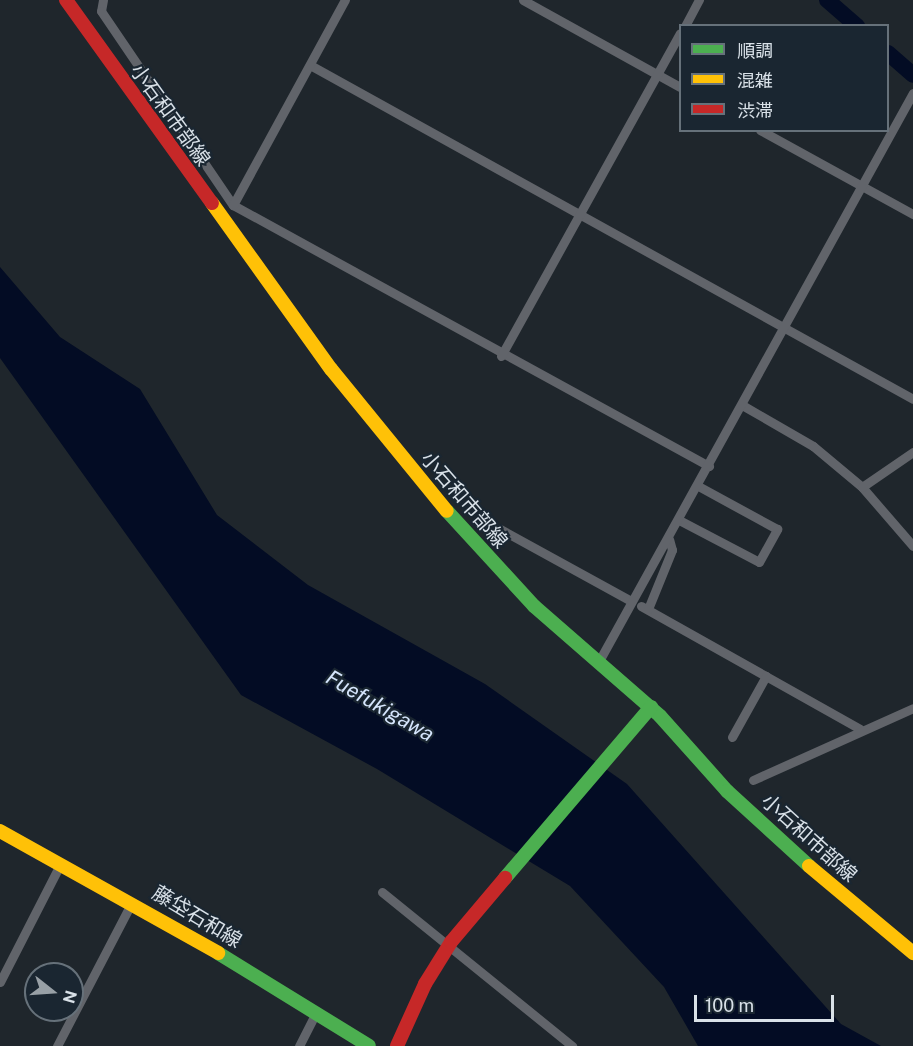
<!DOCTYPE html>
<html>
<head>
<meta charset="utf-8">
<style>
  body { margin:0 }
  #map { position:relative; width:913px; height:1046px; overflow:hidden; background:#1f262c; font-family:"Public Sans","Noto Sans JP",sans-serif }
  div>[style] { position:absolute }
  .water>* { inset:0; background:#030c24 }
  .river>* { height:16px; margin:-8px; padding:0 8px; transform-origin:8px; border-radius:8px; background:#030c24 }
  .street>* { height:9px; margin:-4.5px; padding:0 4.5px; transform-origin:4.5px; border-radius:4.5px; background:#61646a }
  .fast>* { height:14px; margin:-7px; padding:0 7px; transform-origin:7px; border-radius:7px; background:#4caf50 }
  .slow>* { height:14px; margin:-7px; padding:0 7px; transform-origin:7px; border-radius:7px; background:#ffc107 }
  .jam>* { height:14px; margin:-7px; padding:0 7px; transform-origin:7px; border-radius:7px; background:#c62828 }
  span { translate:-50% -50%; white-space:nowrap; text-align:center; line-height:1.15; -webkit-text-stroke:4.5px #1a2631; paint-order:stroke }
  .street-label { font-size:20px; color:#d9e1e8 }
  .water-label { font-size:21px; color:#d5e5fc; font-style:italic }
  .legend { position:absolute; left:679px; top:24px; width:210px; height:108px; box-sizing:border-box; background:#1a2631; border:2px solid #66717a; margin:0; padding:8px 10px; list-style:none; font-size:18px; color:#d9e1e8 }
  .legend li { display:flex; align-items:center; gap:12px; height:30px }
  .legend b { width:30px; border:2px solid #66717a }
  .north { position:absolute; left:24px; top:962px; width:60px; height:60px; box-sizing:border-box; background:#1a2631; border:2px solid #66717a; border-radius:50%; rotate:107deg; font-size:16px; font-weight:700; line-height:24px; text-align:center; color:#d9e1e8 }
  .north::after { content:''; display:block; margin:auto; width:21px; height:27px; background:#98a0a6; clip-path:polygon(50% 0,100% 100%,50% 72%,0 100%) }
  .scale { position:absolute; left:694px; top:995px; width:140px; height:27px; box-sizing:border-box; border:3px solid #d9e1e8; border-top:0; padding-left:8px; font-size:18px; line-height:21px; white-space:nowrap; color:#d9e1e8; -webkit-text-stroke:4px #1a2631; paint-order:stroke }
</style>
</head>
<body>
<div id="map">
  <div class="water">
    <i style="clip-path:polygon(0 267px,60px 337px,140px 389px,217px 515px,308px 585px,485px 684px,627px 784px,841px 1024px,881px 1046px,698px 1046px,664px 987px,570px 886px,377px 769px,241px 695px,0 358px)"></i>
  </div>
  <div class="river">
    <i style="left:827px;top:0;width:40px;rotate:41deg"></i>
    <i style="left:888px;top:53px;width:33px;rotate:41deg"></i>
  </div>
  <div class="street">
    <i style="left:103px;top:0;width:11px;rotate:100deg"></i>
    <i style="left:101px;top:11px;width:235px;rotate:55.8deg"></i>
    <i style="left:233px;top:205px;width:543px;rotate:28.74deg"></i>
    <i style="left:523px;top:0;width:179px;rotate:29deg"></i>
    <i style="left:685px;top:26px;width:30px;rotate:-62deg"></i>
    <i style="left:310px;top:65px;width:689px;rotate:28.98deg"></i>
    <i style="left:760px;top:130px;width:175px;rotate:28.8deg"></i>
    <i style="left:233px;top:205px;width:234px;rotate:-61.4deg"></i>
    <i style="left:501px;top:356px;width:369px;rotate:-61deg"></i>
    <i style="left:742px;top:405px;width:82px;rotate:30deg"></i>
    <i style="left:813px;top:446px;width:64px;rotate:39.9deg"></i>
    <i style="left:862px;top:487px;width:78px;rotate:49.2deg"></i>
    <i style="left:862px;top:487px;width:62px;rotate:-34.5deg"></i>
    <i style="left:679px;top:520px;width:90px;rotate:27.7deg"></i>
    <i style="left:759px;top:562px;width:38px;rotate:-61deg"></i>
    <i style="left:777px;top:529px;width:90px;rotate:-151.4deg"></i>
    <i style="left:500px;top:529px;width:147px;rotate:28.8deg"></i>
    <i style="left:641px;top:606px;width:251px;rotate:29.3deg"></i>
    <i style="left:648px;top:609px;width:64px;rotate:-67.9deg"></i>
    <i style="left:672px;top:550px;width:11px;rotate:-105deg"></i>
    <i style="left:599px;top:661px;width:649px;rotate:-61.07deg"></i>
    <i style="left:732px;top:737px;width:70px;rotate:-60.9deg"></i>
    <i style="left:753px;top:780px;width:175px;rotate:-24.2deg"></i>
    <i style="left:382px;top:892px;width:245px;rotate:39deg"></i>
    <i style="left:0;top:982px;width:131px;rotate:-62.9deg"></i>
    <i style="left:57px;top:1046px;width:162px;rotate:-62.5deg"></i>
    <i style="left:299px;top:1046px;width:39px;rotate:-63deg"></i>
  </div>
  <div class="fast">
    <i style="left:447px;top:511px;width:129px;rotate:47.5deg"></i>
    <i style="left:534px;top:606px;width:167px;rotate:41.1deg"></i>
    <i style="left:660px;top:716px;width:101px;rotate:48.2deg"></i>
    <i style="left:727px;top:791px;width:111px;rotate:42.4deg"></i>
    <i style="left:505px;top:878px;width:225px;rotate:-49.5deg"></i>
    <i style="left:218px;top:953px;width:177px;rotate:31.6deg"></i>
  </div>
  <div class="slow">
    <i style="left:212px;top:203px;width:204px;rotate:54.4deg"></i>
    <i style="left:331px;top:369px;width:183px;rotate:50.8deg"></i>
    <i style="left:0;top:831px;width:250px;rotate:29.2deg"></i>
    <i style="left:809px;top:866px;width:136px;rotate:39.9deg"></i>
  </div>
  <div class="jam">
    <i style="left:66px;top:0;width:250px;rotate:54.3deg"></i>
    <i style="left:397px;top:1046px;width:68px;rotate:-65.7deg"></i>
    <i style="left:425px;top:984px;width:49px;rotate:-58.2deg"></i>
    <i style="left:451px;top:942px;width:84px;rotate:-49.8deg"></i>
  </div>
  <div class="street-label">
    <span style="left:170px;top:115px;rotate:54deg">小石和市部線</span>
    <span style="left:464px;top:500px;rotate:49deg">小石和市部線</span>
    <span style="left:809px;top:838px;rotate:42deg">小石和市部線</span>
    <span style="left:197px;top:917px;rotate:31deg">藤垈石和線</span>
  </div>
  <div class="water-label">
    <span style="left:380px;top:706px;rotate:30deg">Fuefukigawa</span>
  </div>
  <ul class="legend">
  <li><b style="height:8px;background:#4caf50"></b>順調</li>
  <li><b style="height:8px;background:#ffc107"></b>混雑</li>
  <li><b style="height:8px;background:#c62828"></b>渋滞</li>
  </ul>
  <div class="north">N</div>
  <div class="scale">100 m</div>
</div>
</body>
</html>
